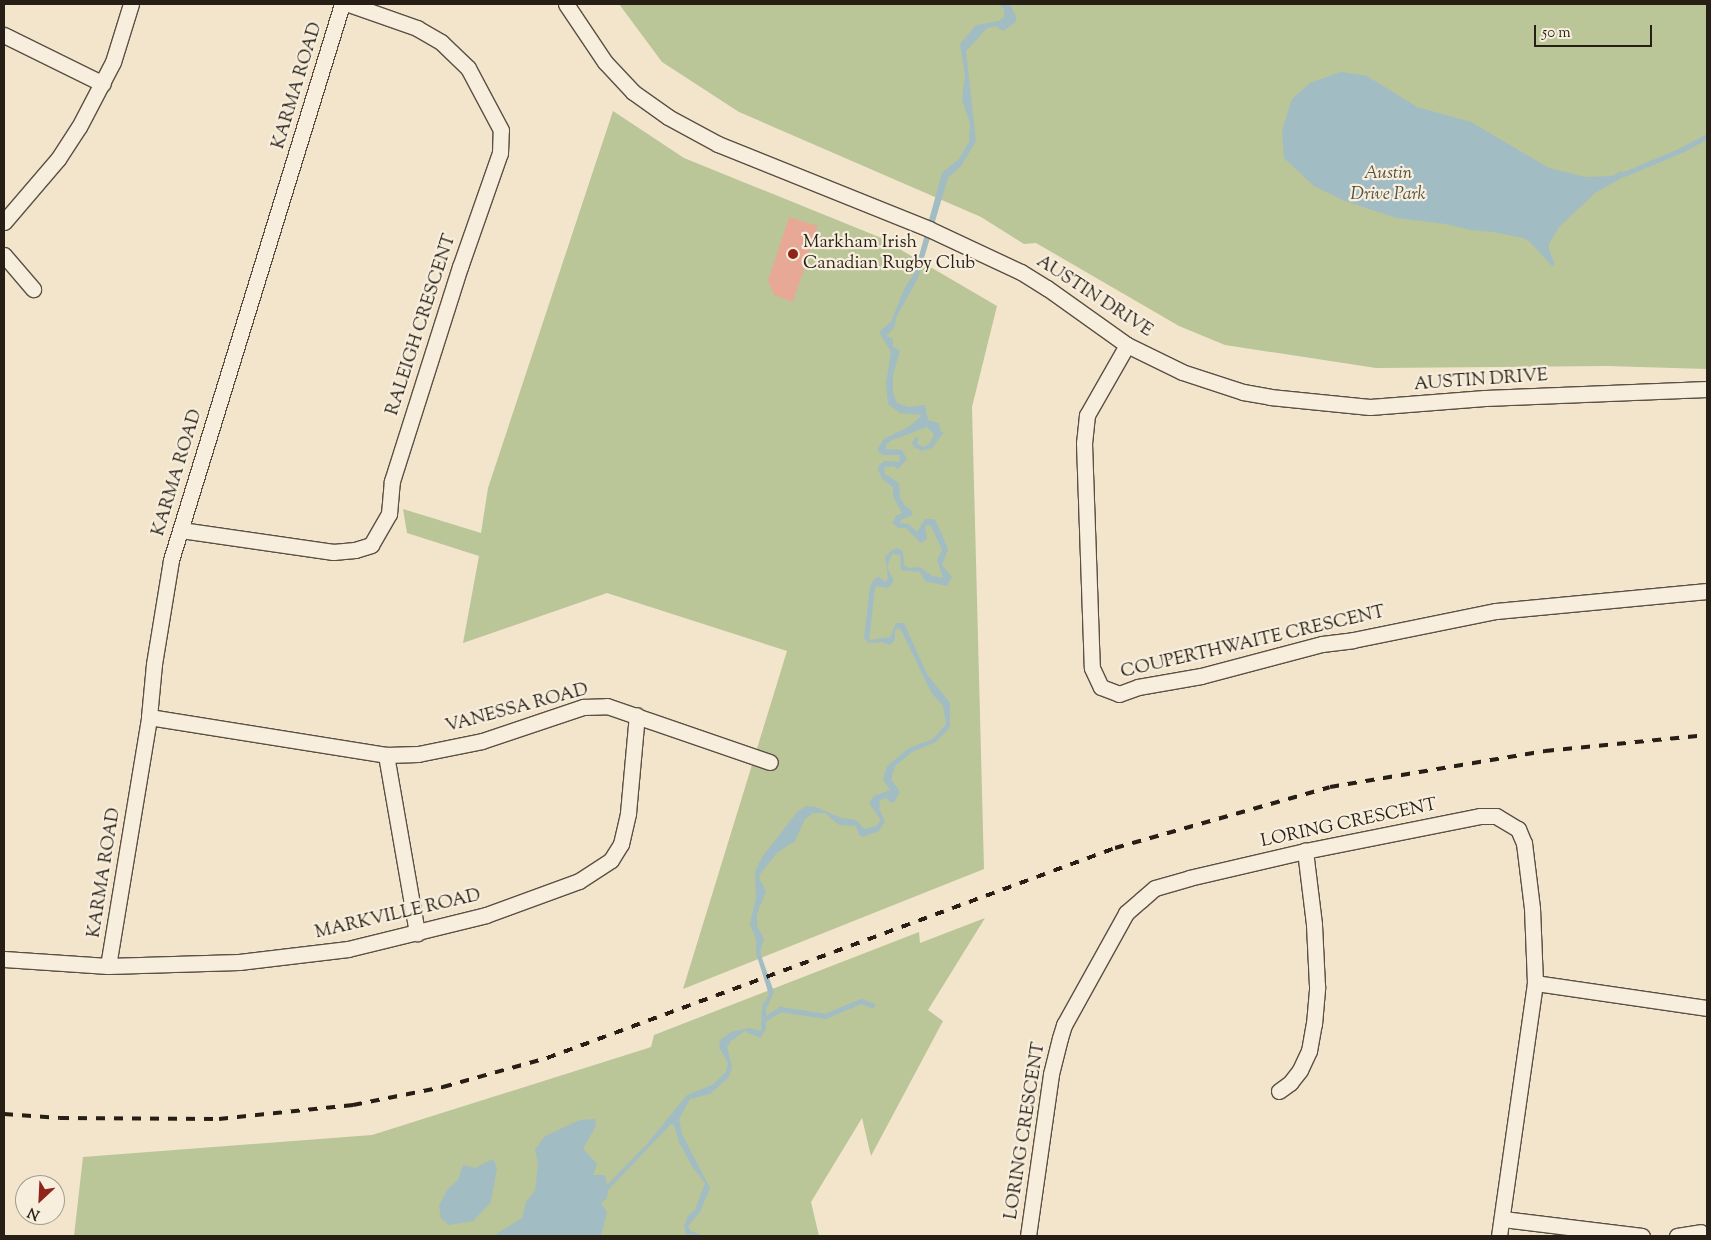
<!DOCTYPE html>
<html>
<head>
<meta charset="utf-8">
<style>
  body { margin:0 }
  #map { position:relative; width:1711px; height:1240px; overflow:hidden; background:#f2e5cc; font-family:"Sorts Mill Goudy",serif }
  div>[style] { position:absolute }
  .green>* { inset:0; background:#bac598 }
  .water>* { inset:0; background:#a2bcc4 }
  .stream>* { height:5px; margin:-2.5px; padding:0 2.5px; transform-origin:2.5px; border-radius:2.5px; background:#a2bcc4 }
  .building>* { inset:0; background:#e7a995 }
  .roads { filter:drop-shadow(1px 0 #5a5043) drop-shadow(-1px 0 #5a5043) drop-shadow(0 1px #5a5043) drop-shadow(0 -1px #5a5043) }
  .street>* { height:15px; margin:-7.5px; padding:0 7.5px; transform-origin:7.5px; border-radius:7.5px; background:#f7eede }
  .rail>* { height:4px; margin-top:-2px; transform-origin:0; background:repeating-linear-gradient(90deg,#271f15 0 9px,transparent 0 18px) }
  .dots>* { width:14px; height:14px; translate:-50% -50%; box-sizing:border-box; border:2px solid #f7eede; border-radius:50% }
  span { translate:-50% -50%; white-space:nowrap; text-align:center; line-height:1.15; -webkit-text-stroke:4.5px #f7eede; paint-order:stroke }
  .street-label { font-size:18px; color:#271f15 }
  .park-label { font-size:18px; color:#53513c; font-style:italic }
  .poi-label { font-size:18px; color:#271f15 }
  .left { translate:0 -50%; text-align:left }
  .frame { position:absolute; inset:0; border:5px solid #271f15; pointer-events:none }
  .north { position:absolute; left:15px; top:1175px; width:50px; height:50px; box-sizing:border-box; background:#f7eede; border:1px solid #a49b8e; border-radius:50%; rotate:205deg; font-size:14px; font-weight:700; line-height:20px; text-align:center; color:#271f15 }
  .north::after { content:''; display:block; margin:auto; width:18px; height:22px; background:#8f2418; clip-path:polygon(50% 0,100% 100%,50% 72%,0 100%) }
  .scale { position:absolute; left:1534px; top:25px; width:118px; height:22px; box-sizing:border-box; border:2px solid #271f15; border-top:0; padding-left:6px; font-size:15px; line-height:18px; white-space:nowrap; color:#271f15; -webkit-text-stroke:4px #f7eede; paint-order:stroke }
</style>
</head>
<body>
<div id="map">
  <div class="green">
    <i style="clip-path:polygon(619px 4px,1707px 4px,1707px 369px,1607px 366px,1376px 368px,1225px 345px,1179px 326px,1036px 243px,1024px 244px,981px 217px,739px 112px,662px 62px)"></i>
    <i style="clip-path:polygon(613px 111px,684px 158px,879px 237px,997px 306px,972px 407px,984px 869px,683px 989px,787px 651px,607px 593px,463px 643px,479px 556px,407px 533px,403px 509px,481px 533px,488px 488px)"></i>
    <i style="clip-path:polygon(985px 918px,928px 1010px,943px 1021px,871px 1156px,862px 1118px,811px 1202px,819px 1236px,74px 1236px,83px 1157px,372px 1135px,645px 1049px,651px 1047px,654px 1035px,919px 932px,920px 943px)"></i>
  </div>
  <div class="water">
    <i style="clip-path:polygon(1000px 4px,1010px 4px,1016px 16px,1016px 22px,1003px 31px,996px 26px,987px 28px,966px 51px,976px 141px,961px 166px,948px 178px,918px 278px,897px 316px,894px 328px,886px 336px,893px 339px,893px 347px,900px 350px,893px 375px,893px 393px,897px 403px,908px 407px,925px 405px,928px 420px,939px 423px,941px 432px,944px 432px,932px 448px,922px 451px,914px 447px,912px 442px,915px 438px,919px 437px,917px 444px,924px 447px,931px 442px,934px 434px,927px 427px,890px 441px,886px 445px,886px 449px,902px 450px,907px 459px,898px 469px,893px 466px,885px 467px,884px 473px,899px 483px,900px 497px,905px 506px,912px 511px,912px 515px,901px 520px,899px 523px,909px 524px,917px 532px,925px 519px,934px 519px,936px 521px,948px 549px,942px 565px,952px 577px,947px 586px,925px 581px,920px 572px,901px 570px,900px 555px,892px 554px,887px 567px,894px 581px,888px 588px,877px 586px,875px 588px,869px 640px,890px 637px,896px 623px,904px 623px,927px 674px,950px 703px,950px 727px,936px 742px,912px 752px,895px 766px,891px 779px,900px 792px,894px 802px,891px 803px,886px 798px,880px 800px,879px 809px,885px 821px,879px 831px,863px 837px,859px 835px,856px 826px,839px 825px,825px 813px,813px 813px,805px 819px,795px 841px,778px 852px,760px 874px,759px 878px,766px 891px,757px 914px,757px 926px,764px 939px,760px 952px,774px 992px,766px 1009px,766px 1029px,760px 1038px,745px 1031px,731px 1041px,727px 1047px,732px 1067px,729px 1077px,710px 1094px,690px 1099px,679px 1119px,682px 1134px,710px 1188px,700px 1212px,688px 1226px,691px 1231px,704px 1236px,686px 1234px,684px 1226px,688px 1216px,695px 1210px,705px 1183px,693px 1168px,679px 1142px,674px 1125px,671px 1124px,608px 1190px,607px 1198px,601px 1203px,607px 1212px,601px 1236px,493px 1236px,522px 1218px,526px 1202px,535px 1191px,538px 1164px,535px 1149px,545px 1136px,580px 1120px,595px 1119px,596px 1126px,583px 1149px,597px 1164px,593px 1175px,605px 1175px,607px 1185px,646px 1145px,687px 1095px,712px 1085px,726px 1072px,728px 1063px,719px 1047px,720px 1040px,731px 1032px,749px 1028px,761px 1031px,762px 1006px,769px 995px,756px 953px,756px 939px,750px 924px,756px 898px,755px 871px,762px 857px,798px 811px,807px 806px,816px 807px,841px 818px,856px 820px,864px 829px,876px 826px,881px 820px,869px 803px,874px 796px,890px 790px,883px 779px,887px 766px,909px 748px,933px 739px,946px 724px,943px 706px,931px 692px,901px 630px,898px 628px,895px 630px,895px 640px,890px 645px,882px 642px,869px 643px,864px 638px,870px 587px,874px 579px,879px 577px,886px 582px,888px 577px,885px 557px,891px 551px,897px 548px,903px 551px,904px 565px,909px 568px,920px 567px,932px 576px,943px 578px,937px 560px,942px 550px,931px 526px,925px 525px,927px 539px,921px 543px,906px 528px,899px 528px,892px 523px,896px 516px,902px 513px,893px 496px,893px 487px,883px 480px,878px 470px,879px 465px,885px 461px,899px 462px,900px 455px,883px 455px,878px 451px,878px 448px,884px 439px,910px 426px,922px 415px,900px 413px,888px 404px,886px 384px,891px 352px,879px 332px,891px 322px,904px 289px,914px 274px,942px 173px,959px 159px,969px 142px,970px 123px,962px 100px,965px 74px,960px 44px,976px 25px,999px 21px,1004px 17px,1004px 10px)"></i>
    <i style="clip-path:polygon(1341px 72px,1367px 76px,1417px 107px,1471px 122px,1549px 168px,1585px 177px,1612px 176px,1622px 171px,1625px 176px,1595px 193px,1559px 227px,1549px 244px,1549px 250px,1555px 264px,1552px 266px,1530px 242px,1523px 238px,1493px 232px,1470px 230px,1446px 224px,1397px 218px,1345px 201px,1314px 186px,1284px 158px,1282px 131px,1292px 99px,1310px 83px)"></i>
    <i style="clip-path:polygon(493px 1159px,497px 1168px,491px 1202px,473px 1221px,449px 1225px,441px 1218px,439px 1206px,447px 1190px,458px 1180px,463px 1165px,475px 1168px)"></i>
  </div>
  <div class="stream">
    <i style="left:1624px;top:174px;width:62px;rotate:-22.8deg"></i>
    <i style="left:1681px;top:150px;width:30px;rotate:-28deg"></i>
    <i style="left:766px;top:1018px;width:17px;rotate:-33deg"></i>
    <i style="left:780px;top:1009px;width:46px;rotate:8.8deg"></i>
    <i style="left:825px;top:1016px;width:39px;rotate:-23deg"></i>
    <i style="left:861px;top:1001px;width:12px;rotate:20deg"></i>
  </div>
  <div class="building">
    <i style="clip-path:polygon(789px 217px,818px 226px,793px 302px,774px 295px,768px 281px)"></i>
  </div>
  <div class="roads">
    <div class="street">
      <i style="left:566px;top:4px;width:70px;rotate:56.1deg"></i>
      <i style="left:605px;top:62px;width:41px;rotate:47deg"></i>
      <i style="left:633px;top:92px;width:43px;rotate:35.5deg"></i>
      <i style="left:668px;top:117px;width:57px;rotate:28.4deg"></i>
      <i style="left:718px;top:144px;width:227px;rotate:21.9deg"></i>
      <i style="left:929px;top:229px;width:102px;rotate:25.1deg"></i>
      <i style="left:1021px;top:272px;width:31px;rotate:32deg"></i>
      <i style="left:1047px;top:288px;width:98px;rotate:35.5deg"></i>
      <i style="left:1127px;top:345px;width:61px;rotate:26.1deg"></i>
      <i style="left:1182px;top:372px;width:64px;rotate:18.2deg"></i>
      <i style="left:1243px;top:392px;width:27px;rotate:10deg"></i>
      <i style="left:1270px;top:397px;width:100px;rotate:5.7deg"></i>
      <i style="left:1370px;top:407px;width:115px;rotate:-4.5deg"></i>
      <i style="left:1485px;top:398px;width:222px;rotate:-2.3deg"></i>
      <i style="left:4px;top:35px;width:110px;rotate:26.3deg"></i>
      <i style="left:4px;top:222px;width:83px;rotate:-49.4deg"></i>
      <i style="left:58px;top:159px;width:38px;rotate:-57deg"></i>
      <i style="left:79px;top:127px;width:73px;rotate:-62.4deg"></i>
      <i style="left:113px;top:62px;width:61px;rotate:-72.8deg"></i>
      <i style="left:4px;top:255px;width:45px;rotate:49.5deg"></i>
      <i style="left:1127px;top:345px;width:81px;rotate:119.7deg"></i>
      <i style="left:1087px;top:415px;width:28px;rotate:96deg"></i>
      <i style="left:1084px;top:443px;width:225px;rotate:88deg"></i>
      <i style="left:1092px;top:668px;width:21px;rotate:65deg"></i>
      <i style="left:1101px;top:687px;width:19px;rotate:21deg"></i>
      <i style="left:1119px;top:694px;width:20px;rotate:-20deg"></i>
      <i style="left:1138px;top:687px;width:64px;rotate:-9.9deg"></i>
      <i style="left:1201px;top:676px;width:125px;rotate:-14.8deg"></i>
      <i style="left:1322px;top:644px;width:31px;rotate:-7deg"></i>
      <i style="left:1353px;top:640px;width:146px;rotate:-11.5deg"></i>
      <i style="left:1496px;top:611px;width:212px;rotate:-5.4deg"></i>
      <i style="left:181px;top:530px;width:154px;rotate:8.2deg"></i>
      <i style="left:333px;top:552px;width:22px;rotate:-5deg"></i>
      <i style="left:355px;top:550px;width:17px;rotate:-17deg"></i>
      <i style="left:371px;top:545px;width:36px;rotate:-60deg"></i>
      <i style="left:389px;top:514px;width:33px;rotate:-85deg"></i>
      <i style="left:392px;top:481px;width:225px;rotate:-72.4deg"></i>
      <i style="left:460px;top:267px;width:121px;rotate:-70.7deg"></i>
      <i style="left:500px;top:153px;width:23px;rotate:-88deg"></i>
      <i style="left:501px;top:130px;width:70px;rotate:-118deg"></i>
      <i style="left:468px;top:68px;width:37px;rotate:-136deg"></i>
      <i style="left:441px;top:42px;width:28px;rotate:-150deg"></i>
      <i style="left:417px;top:28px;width:72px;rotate:-160.6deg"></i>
      <i style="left:149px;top:717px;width:240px;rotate:9.1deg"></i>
      <i style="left:386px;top:755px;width:32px;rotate:-2deg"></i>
      <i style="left:418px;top:754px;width:65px;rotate:-11.5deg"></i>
      <i style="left:482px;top:741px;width:107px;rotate:-18.6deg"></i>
      <i style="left:583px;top:707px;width:24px;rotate:-2deg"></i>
      <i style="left:607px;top:706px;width:172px;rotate:19deg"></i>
      <i style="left:386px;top:755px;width:181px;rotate:80.1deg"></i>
      <i style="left:4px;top:959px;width:104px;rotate:3.9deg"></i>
      <i style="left:108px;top:966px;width:131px;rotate:-1.7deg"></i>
      <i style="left:239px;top:962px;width:110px;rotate:-6.8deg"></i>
      <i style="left:348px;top:949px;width:142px;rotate:-13.8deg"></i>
      <i style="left:486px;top:915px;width:99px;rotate:-20.1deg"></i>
      <i style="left:579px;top:881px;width:38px;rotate:-33deg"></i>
      <i style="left:611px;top:860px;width:19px;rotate:-58deg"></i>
      <i style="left:621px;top:844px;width:32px;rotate:-77deg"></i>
      <i style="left:628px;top:813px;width:98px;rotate:-84.8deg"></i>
      <i style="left:108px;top:966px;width:252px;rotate:-80.6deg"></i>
      <i style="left:149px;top:717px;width:53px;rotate:-84.6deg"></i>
      <i style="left:154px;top:664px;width:105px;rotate:-80.7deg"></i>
      <i style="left:171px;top:560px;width:582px;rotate:-72.9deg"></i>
      <i style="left:1535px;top:983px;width:174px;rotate:8.3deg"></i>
      <i style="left:1279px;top:1091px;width:14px;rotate:-36deg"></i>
      <i style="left:1290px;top:1083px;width:16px;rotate:-52deg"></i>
      <i style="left:1300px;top:1070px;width:21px;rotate:-65deg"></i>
      <i style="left:1309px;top:1051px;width:27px;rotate:-80deg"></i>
      <i style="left:1314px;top:1024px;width:38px;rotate:-85deg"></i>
      <i style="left:1317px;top:986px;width:62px;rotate:-92.8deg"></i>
      <i style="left:1314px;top:924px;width:74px;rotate:-97deg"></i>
      <i style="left:1503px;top:1219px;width:140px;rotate:7deg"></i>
      <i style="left:1028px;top:1236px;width:164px;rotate:-81.9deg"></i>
      <i style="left:1051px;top:1074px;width:37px;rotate:-76deg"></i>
      <i style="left:1060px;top:1038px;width:14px;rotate:-73deg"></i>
      <i style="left:1064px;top:1025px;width:128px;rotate:-61deg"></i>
      <i style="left:1126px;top:913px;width:20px;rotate:-41deg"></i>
      <i style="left:1141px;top:900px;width:18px;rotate:-41deg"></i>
      <i style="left:1155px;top:888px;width:35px;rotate:-16deg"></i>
      <i style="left:1189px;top:878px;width:119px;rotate:-13.1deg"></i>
      <i style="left:1305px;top:851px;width:178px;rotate:-11.3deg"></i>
      <i style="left:1480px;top:816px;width:16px"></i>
      <i style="left:1496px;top:816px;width:26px;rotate:31deg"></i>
      <i style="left:1518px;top:829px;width:15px;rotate:67deg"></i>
      <i style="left:1524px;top:843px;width:65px;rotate:83deg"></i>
      <i style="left:1532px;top:908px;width:75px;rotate:87.7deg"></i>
      <i style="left:1535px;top:983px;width:256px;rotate:98.1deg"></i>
      <i style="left:1677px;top:1236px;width:24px;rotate:-9deg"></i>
    </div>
  </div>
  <div class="rail">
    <i style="left:4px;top:1114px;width:56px;rotate:4.1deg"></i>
    <i style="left:60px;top:1118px;width:159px;rotate:0.4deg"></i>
    <i style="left:219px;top:1119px;width:135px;rotate:-6deg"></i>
    <i style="left:353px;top:1105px;width:92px;rotate:-11.3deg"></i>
    <i style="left:443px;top:1087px;width:108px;rotate:-15.6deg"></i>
    <i style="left:547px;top:1058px;width:606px;rotate:-20.29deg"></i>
    <i style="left:1115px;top:848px;width:223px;rotate:-15.8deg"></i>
    <i style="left:1330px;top:787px;width:218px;rotate:-9.5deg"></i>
    <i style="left:1545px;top:751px;width:163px;rotate:-5.6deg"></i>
  </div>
  <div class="dots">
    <i style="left:793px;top:254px;background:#8f2418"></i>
  </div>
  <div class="street-label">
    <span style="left:298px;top:86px;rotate:-73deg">KARMA ROAD</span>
    <span style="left:1094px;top:297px;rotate:33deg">AUSTIN DRIVE</span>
    <span style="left:422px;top:325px;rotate:-72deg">RALEIGH CRESCENT</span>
    <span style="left:1481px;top:381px;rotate:-4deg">AUSTIN DRIVE</span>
    <span style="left:178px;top:473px;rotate:-73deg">KARMA ROAD</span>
    <span style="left:1253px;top:643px;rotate:-13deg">COUPERTHWAITE CRESCENT</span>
    <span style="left:517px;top:709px;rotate:-15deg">VANESSA ROAD</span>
    <span style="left:1349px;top:824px;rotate:-12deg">LORING CRESCENT</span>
    <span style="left:105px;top:873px;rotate:-81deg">KARMA ROAD</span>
    <span style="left:398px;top:915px;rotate:-13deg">MARKVILLE ROAD</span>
    <span style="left:1026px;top:1131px;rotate:-81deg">LORING CRESCENT</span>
  </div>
  <div class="park-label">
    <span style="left:1388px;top:185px">Austin<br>Drive Park</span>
  </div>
  <div class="poi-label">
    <span class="left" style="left:803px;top:254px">Markham Irish<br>Canadian Rugby Club</span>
  </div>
  <div class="frame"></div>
  <div class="north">N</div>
  <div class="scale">50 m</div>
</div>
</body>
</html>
